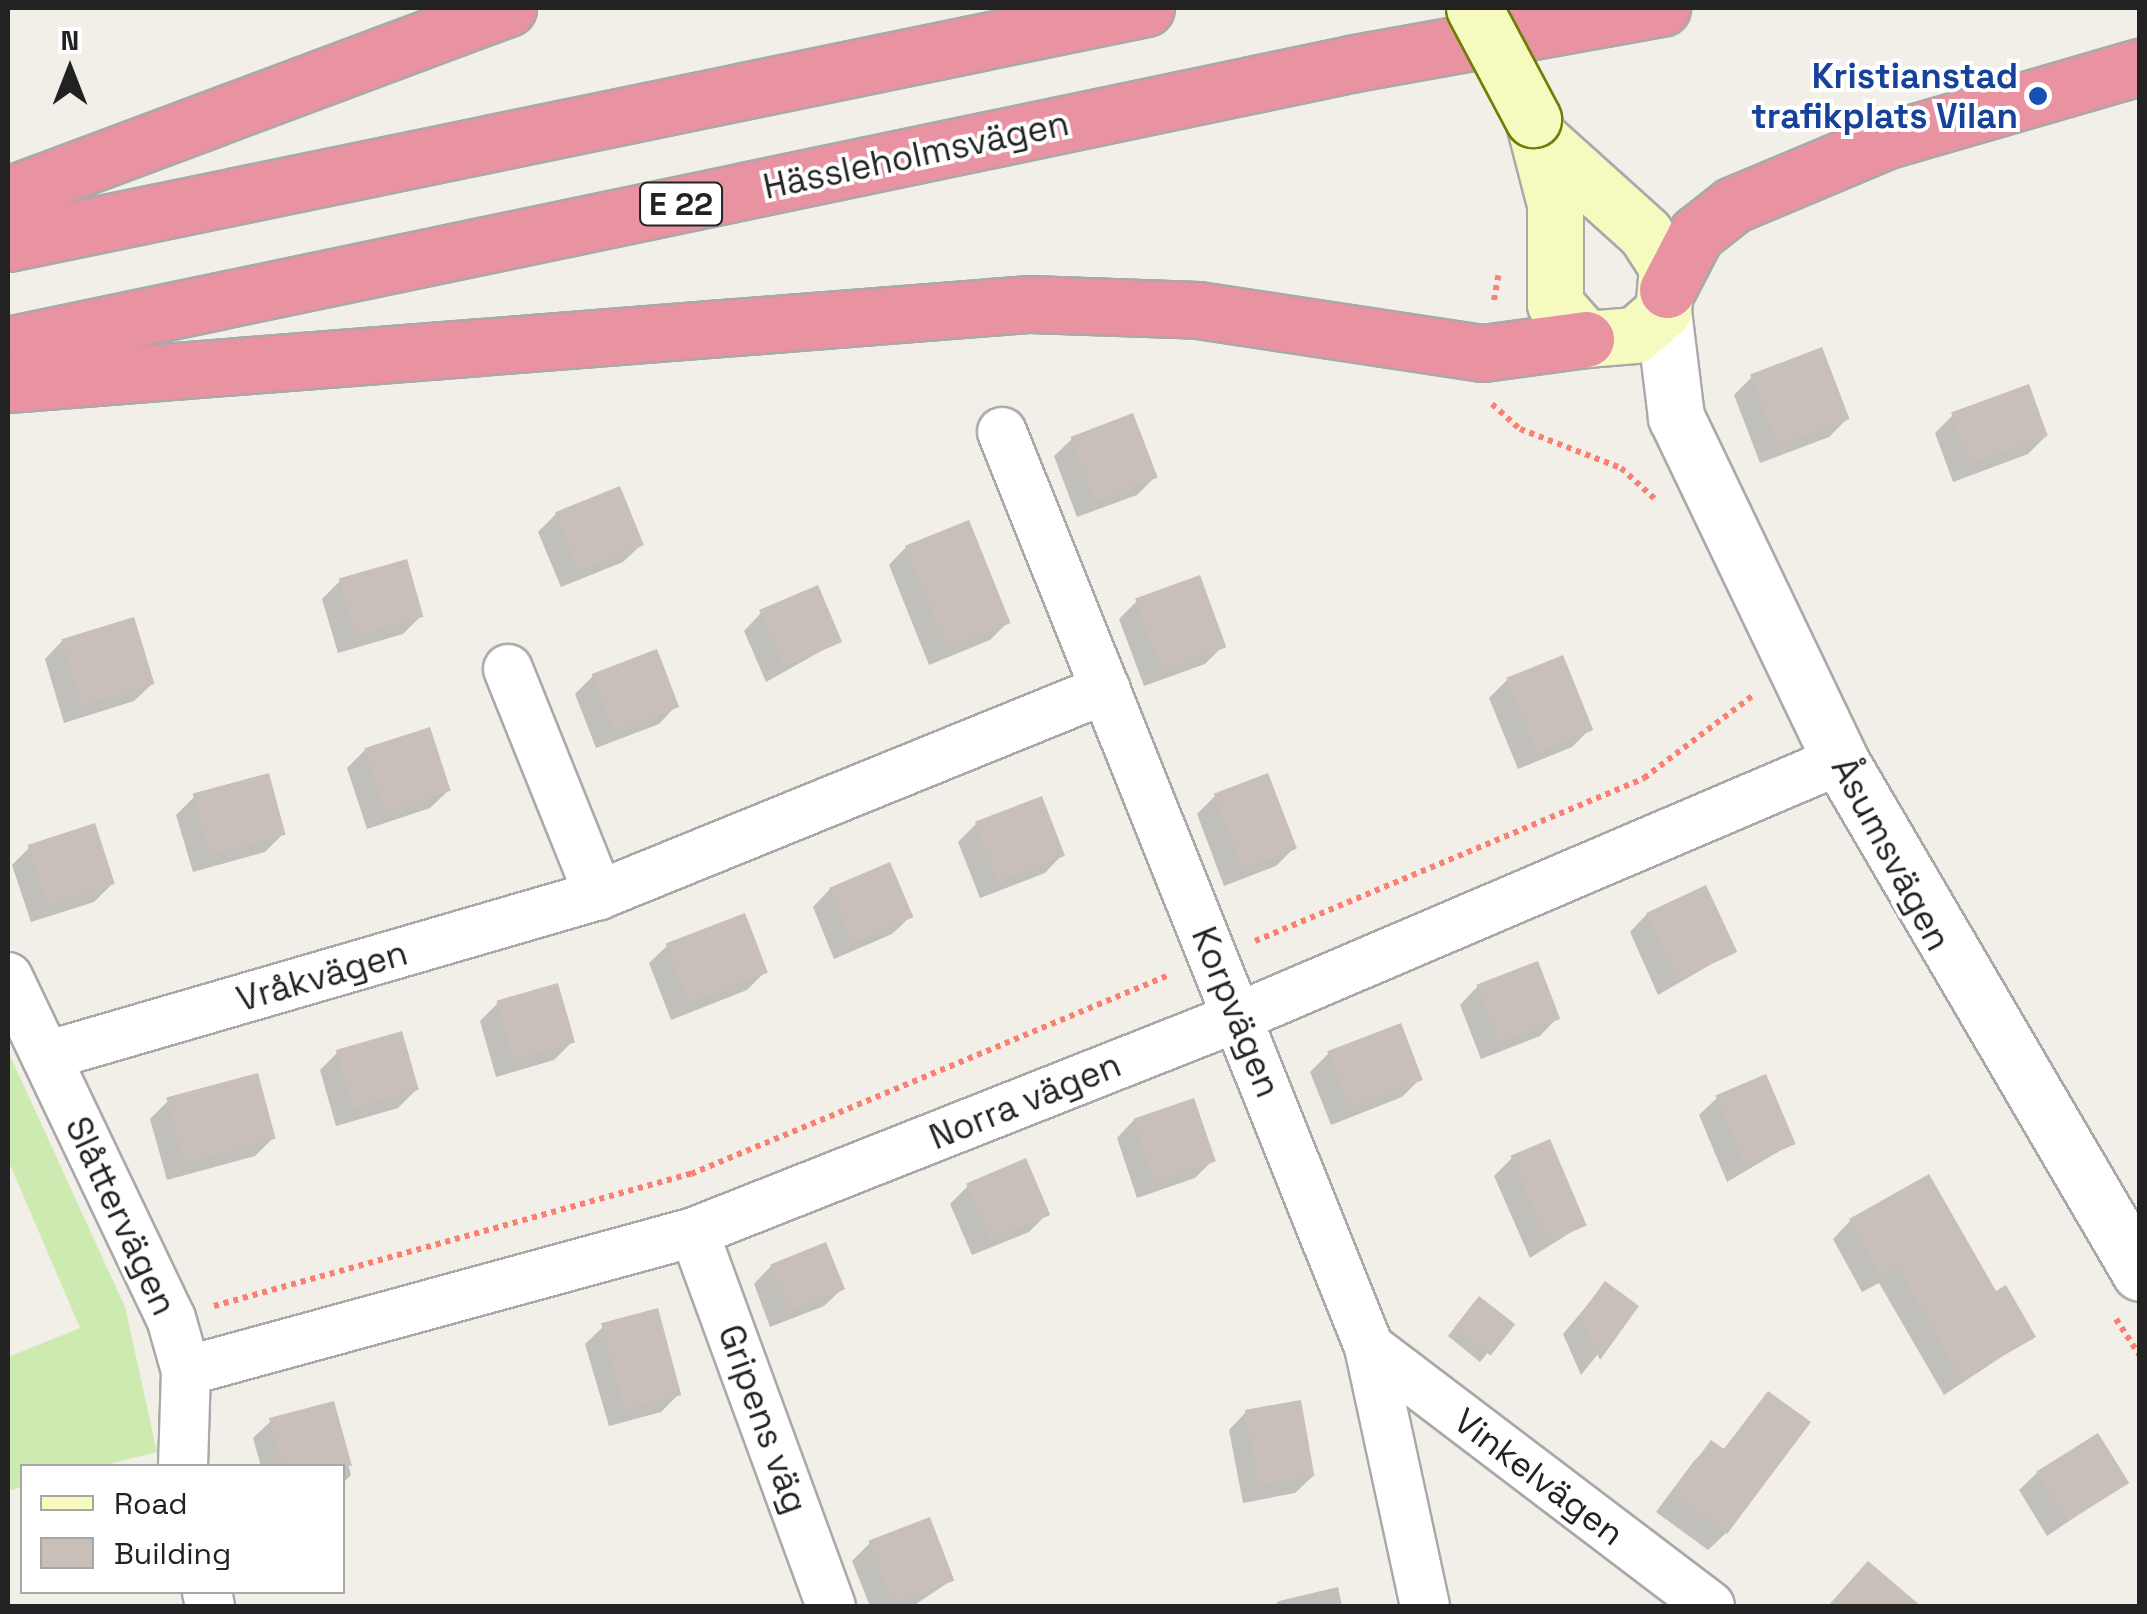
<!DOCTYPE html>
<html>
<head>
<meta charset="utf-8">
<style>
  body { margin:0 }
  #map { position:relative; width:2147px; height:1614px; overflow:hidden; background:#f2efe9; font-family:"Space Grotesk",sans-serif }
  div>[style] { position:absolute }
  .grass>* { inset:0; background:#cdebb0 }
  .shadow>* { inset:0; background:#0003 }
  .building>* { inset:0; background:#c7bfb8; transform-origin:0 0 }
  .path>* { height:6px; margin-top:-3px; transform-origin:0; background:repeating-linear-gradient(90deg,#fa8072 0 5px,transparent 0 10px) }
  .roads { filter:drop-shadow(2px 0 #a9a9a9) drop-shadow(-2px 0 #a9a9a9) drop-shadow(0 2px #a9a9a9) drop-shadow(0 -2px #a9a9a9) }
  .minor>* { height:48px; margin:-24px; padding:0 24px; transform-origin:24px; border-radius:24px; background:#fff }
  .tertiary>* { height:55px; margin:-27.5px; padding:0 27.5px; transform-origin:27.5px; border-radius:27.5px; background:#fff }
  .secondary>* { height:55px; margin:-27.5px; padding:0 27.5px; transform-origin:27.5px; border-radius:27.5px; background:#f7fabf }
  .motorway>* { height:55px; margin:-27.5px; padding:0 27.5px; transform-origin:27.5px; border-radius:27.5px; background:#e892a2 }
  .bridges { filter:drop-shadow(2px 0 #707d05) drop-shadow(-2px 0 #707d05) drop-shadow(0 2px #707d05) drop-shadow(0 -2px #707d05) }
  .secondary-bridge>* { height:55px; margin:-27.5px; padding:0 27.5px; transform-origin:27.5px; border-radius:27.5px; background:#f7fabf }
  .dots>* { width:28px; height:28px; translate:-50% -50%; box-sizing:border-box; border:5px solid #fff; border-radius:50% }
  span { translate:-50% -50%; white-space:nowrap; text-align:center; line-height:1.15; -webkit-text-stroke:8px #fff; paint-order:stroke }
  .shield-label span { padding:2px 8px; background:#fff; border:2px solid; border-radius:8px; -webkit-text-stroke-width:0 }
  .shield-label { font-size:32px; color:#222; font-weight:700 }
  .transit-label { font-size:35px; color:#164399; font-weight:700 }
  .right { translate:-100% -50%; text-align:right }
  .street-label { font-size:35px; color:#222 }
  .frame { position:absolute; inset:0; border:10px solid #222; pointer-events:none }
  .legend { position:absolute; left:20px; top:1464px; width:325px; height:130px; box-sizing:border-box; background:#fff; border:2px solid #a7a7a7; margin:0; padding:12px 18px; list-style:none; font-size:30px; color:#222 }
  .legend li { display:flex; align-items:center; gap:20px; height:50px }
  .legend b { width:50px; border:2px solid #a7a7a7 }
  .north { position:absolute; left:20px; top:20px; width:100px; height:100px; -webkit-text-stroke:8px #fff; paint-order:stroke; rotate:0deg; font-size:28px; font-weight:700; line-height:40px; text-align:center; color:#222 }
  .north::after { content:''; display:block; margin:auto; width:35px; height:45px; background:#222; clip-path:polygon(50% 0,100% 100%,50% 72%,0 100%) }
</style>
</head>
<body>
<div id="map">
  <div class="grass">
    <i style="clip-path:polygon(8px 1051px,125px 1307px,157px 1452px,101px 1466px,22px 1466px,22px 1487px,8px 1491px,8px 1357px,80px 1328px,8px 1160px)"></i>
  </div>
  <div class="shadow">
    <i style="clip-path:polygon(1752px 377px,1847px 419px,1829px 437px,1760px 463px,1734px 395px)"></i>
    <i style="clip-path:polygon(1953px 415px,2046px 436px,2028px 454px,1953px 482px,1935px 433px)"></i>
    <i style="clip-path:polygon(1072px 439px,1155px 477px,1137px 495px,1077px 517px,1054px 456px)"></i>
    <i style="clip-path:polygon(556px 514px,641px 545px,623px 562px,561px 587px,538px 532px)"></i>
    <i style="clip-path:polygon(906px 547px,1008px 622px,990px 640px,929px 665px,889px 565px)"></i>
    <i style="clip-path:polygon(340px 581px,421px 616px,403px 634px,338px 653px,322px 599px)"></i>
    <i style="clip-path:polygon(1137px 601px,1223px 646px,1205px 664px,1144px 686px,1119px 619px)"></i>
    <i style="clip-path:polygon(761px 613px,839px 641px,766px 682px,744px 631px)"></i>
    <i style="clip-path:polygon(62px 641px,152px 684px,134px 701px,64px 723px,45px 659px)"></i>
    <i style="clip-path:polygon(593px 676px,676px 706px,659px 724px,596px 748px,575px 694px)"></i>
    <i style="clip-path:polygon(1507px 680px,1590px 729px,1572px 747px,1518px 769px,1489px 698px)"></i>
    <i style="clip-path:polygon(365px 750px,448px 791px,430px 808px,367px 829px,347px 768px)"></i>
    <i style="clip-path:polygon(1215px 796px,1294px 848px,1276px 866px,1224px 886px,1197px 814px)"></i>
    <i style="clip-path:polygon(194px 797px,283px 834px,265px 852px,193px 872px,176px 815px)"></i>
    <i style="clip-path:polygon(976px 824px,1062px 855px,1045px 873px,980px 898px,958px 842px)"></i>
    <i style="clip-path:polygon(30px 847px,112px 884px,94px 902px,31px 922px,12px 865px)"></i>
    <i style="clip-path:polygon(830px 889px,910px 917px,892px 934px,834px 959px,813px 907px)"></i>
    <i style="clip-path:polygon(1647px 914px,1734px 951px,1658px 995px,1630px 932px)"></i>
    <i style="clip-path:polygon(667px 946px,765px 972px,747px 990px,671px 1020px,649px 963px)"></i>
    <i style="clip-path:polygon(1477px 987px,1557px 1018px,1540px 1036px,1481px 1059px,1460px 1005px)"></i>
    <i style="clip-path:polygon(498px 1003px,572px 1042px,554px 1060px,496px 1077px,480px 1021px)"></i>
    <i style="clip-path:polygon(338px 1052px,416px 1090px,398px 1108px,336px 1126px,320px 1070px)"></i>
    <i style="clip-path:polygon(1328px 1054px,1420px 1079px,1402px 1097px,1331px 1125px,1310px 1072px)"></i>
    <i style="clip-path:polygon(1717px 1098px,1793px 1143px,1727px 1182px,1699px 1115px)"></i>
    <i style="clip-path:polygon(168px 1101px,273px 1138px,255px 1156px,167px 1180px,150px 1119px)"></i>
    <i style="clip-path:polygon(1134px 1120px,1213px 1160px,1195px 1178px,1137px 1198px,1117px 1138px)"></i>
    <i style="clip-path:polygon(1512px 1158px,1584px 1224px,1530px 1258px,1494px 1176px)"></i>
    <i style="clip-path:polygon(968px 1186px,1047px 1214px,1029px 1232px,972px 1255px,950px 1204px)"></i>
    <i style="clip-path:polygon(1850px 1221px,1995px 1294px,2033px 1336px,1944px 1395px,1879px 1283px,1862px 1292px,1833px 1239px)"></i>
    <i style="clip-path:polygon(771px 1266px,842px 1289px,824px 1306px,770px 1327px,754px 1284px)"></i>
    <i style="clip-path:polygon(1605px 1284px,1636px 1307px,1581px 1375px,1563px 1334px)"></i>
    <i style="clip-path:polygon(1471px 1307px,1511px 1325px,1480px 1362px,1448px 1336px)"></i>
    <i style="clip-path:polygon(603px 1327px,679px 1394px,661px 1412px,609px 1426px,585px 1344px)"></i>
    <i style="clip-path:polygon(1768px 1394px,1726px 1533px,1708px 1550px,1656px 1512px,1694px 1461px,1712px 1443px,1722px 1451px)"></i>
    <i style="clip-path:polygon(332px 1404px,351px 1475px,342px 1484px,342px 1466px,261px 1466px,253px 1438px,271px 1421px)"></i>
    <i style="clip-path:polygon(1246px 1412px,1313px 1476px,1295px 1493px,1243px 1503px,1229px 1430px)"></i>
    <i style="clip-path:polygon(2037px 1473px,2125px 1483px,2047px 1536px,2019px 1490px)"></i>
    <i style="clip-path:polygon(870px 1543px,952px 1580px,913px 1606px,870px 1606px,852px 1561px)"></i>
    <i style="clip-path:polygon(1338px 1587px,1342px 1606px,1273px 1606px,1279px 1601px)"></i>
  </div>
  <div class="building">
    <i style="left:1822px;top:347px;width:77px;height:77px;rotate:69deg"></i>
    <i style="left:2029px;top:384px;width:55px;height:83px;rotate:70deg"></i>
    <i style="left:1133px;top:413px;width:69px;height:67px;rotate:69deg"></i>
    <i style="left:620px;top:486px;width:64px;height:70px;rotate:68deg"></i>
    <i style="left:969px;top:520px;width:111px;height:69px;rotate:68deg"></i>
    <i style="left:407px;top:559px;width:60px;height:71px;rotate:74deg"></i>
    <i style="left:1200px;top:575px;width:77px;height:69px;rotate:70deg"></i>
    <i style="left:818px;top:585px;width:62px;height:64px;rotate:67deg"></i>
    <i style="left:134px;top:617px;width:70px;height:76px;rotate:73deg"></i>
    <i style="left:657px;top:649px;width:62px;height:70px;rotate:69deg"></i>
    <i style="left:1563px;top:655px;width:81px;height:61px;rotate:68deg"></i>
    <i style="left:430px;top:727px;width:67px;height:69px;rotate:72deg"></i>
    <i style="left:269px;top:773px;width:64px;height:79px;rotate:75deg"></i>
    <i style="left:1268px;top:773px;width:81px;height:58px;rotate:69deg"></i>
    <i style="left:1042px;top:796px;width:64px;height:72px;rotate:69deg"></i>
    <i style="left:95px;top:823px;width:64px;height:71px;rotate:72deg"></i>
    <i style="left:890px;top:862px;width:60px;height:66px;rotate:67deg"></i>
    <i style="left:1706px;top:885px;width:74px;height:66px;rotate:65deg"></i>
    <i style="left:745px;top:913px;width:64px;height:85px;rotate:69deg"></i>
    <i style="left:1538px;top:961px;width:62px;height:66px;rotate:69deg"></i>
    <i style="left:558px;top:983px;width:62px;height:64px;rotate:74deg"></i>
    <i style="left:1401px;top:1023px;width:61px;height:79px;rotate:69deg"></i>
    <i style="left:402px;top:1031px;width:61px;height:69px;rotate:74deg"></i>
    <i style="left:258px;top:1073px;width:68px;height:95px;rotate:75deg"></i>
    <i style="left:1766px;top:1074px;width:76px;height:55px;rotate:67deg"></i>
    <i style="left:1194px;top:1098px;width:67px;height:64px;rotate:71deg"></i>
    <i style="left:1550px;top:1139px;width:94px;height:43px;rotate:67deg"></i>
    <i style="left:1026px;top:1158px;width:62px;height:65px;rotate:67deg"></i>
    <i style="clip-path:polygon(1929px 1174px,1996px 1291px,2006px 1285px,2036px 1337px,1962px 1379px,1897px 1267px,1881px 1276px,1849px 1219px)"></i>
    <i style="left:826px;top:1242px;width:51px;height:60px;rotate:68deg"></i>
    <i style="clip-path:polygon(1605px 1281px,1639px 1306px,1600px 1360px,1580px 1315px)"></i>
    <i style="left:1479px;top:1296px;width:46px;height:40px;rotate:38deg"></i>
    <i style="left:658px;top:1308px;width:90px;height:59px;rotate:75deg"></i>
    <i style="clip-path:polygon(1768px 1391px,1811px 1422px,1727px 1534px,1672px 1493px,1711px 1440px,1724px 1449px)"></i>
    <i style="left:1301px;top:1400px;width:77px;height:57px;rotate:80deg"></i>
    <i style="clip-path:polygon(334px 1401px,352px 1466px,283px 1466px,269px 1418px)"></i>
    <i style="left:2098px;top:1433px;width:59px;height:73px;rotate:58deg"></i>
    <i style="left:930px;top:1517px;width:68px;height:66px;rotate:69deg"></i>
    <i style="clip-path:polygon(1868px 1561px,1921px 1606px,1828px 1606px)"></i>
  </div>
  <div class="path">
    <i style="left:1494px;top:300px;width:27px;rotate:-80deg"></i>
    <i style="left:1492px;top:404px;width:38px;rotate:42deg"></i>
    <i style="left:1520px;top:429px;width:108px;rotate:21.1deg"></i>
    <i style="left:1621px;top:468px;width:46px;rotate:42.4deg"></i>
    <i style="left:1255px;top:941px;width:422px;rotate:-22.7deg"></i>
    <i style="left:1644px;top:778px;width:136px;rotate:-37.2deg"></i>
    <i style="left:214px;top:1306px;width:495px;rotate:-15.5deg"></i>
    <i style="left:691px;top:1174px;width:518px;rotate:-22.6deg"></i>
    <i style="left:2116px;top:1319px;width:44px;rotate:57deg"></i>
  </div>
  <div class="roads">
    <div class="minor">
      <i style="left:1002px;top:432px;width:986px;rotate:68.14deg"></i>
      <i style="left:1369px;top:1347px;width:265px;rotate:77.8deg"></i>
      <i style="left:508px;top:669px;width:244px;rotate:68.1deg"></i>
      <i style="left:8px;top:977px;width:378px;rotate:64.5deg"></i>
      <i style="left:171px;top:1318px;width:55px;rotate:74.2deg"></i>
      <i style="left:186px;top:1371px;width:95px;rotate:91.8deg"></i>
      <i style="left:46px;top:1056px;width:576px;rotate:-16.23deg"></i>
      <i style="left:599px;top:895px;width:547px;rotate:-22.11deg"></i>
      <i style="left:694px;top:1232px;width:398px;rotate:69.9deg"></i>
      <i style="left:1369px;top:1347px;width:428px;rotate:37.2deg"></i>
      <i style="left:186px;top:1371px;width:527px;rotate:-15.3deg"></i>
      <i style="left:694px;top:1232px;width:585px;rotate:-21.56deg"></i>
      <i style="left:1238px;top:1017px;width:655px;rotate:-23.12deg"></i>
      <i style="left:207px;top:1592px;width:14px;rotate:78deg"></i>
    </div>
    <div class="tertiary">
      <i style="left:1663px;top:311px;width:107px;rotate:83deg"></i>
      <i style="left:1676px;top:417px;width:380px;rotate:64.4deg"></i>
      <i style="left:1840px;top:760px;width:594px;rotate:59.68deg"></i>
    </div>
    <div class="secondary">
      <i style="left:1533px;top:119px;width:88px;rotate:75.5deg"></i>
      <i style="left:1555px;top:204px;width:100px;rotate:90deg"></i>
      <i style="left:1555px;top:304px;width:47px;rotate:48.5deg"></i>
      <i style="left:1586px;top:339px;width:49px;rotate:-4.7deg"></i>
      <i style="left:1635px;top:335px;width:37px;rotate:-41deg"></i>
      <i style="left:1663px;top:311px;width:44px;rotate:-84.8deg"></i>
      <i style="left:1667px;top:267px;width:40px;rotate:-122.9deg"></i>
      <i style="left:1645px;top:233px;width:136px;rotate:-138deg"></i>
    </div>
    <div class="motorway">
      <i style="left:8px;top:195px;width:534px;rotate:-20.51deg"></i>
      <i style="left:8px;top:243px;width:1162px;rotate:-11.67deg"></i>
      <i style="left:1667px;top:290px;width:63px;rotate:-62.6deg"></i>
      <i style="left:1696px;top:234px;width:47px;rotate:-38.1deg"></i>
      <i style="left:1733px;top:205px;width:168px;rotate:-22.8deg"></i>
      <i style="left:1888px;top:140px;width:262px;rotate:-16.2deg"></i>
      <i style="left:8px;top:345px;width:1376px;rotate:-11.82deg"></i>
      <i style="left:1355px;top:63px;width:312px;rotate:-10.2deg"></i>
      <i style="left:8px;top:384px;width:1025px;rotate:-4.48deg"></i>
      <i style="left:1030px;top:304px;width:168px;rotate:2deg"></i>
      <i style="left:1198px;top:310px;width:288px;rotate:8.6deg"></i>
      <i style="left:1483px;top:353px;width:104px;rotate:-7.7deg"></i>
    </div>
  </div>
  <div class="bridges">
    <div class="secondary-bridge">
      <i style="left:1474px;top:8px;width:126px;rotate:62deg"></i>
    </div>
  </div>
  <div class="dots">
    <i style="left:2038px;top:96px;background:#1a4fb4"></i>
  </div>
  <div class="shield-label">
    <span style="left:681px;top:204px">E 22</span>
  </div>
  <div class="transit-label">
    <span class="right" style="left:2018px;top:96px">Kristianstad<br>trafikplats Vilan</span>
  </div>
  <div class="street-label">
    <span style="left:916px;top:155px;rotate:-12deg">Hässleholmsvägen</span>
    <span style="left:1891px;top:854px;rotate:62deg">Åsumsvägen</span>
    <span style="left:322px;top:976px;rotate:-16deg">Vråkvägen</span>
    <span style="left:1236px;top:1012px;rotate:68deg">Korpvägen</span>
    <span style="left:1025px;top:1101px;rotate:-22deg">Norra vägen</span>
    <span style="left:121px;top:1216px;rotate:65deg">Slåttervägen</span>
    <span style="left:763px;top:1419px;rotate:70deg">Gripens väg</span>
    <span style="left:1539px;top:1477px;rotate:37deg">Vinkelvägen</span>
  </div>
  <div class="frame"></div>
  <ul class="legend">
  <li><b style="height:12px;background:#f7fabf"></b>Road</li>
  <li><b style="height:28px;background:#c7bfb8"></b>Building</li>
  </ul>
  <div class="north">N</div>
</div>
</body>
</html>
